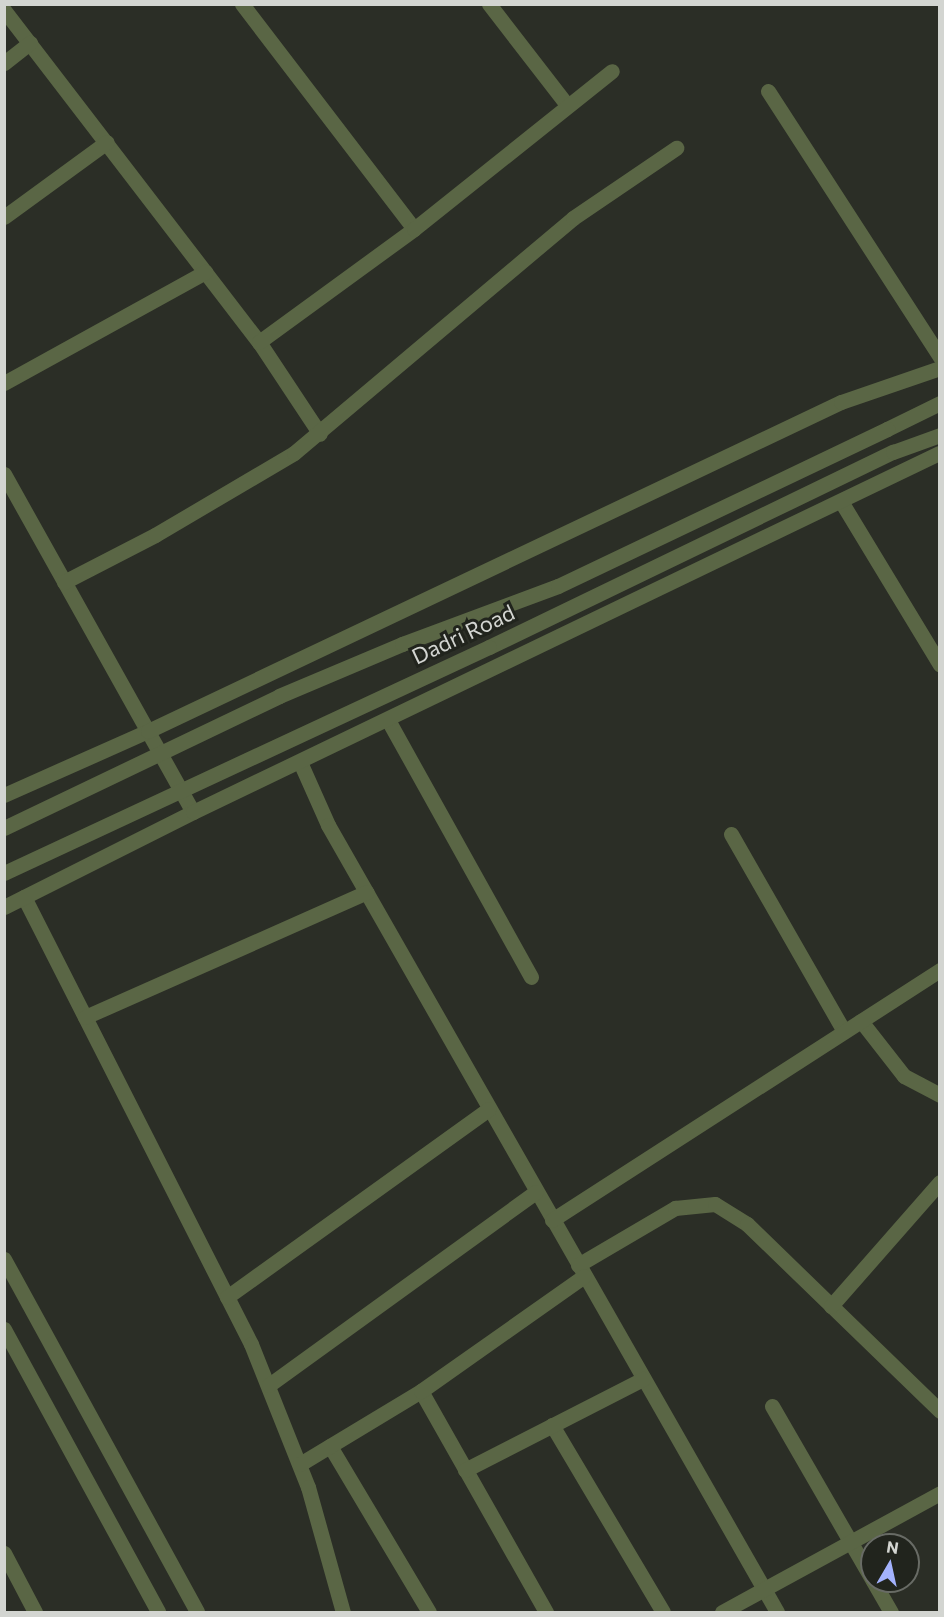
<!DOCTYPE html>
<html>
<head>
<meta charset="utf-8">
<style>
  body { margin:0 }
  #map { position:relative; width:944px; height:1617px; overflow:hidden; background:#2b2e26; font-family:Commissioner,sans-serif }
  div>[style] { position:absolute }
  .minor>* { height:15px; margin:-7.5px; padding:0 7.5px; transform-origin:7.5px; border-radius:7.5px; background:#5a6645 }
  .minor-bridge>* { height:15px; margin:-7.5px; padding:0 7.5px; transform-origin:7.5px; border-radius:7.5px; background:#5a6645 }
  span { translate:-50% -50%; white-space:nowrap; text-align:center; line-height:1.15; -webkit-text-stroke:6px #21241d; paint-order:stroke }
  .street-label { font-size:22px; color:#d3d5d1 }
  .frame { position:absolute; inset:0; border:6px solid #d3d5d1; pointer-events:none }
  .north { position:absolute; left:860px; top:1533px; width:60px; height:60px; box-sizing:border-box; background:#21241d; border:2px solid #686b65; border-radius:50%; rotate:9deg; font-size:16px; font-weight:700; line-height:24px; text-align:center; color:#d3d5d1 }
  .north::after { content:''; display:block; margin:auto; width:21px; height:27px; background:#a3b2fd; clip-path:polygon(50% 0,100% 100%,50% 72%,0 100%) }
</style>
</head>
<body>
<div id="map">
  <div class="minor">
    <i style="left:242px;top:4px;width:283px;rotate:52.6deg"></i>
    <i style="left:489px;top:4px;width:128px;rotate:52.3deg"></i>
    <i style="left:4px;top:10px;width:419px;rotate:52.5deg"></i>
    <i style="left:259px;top:342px;width:110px;rotate:56.5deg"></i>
    <i style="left:4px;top:63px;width:33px;rotate:-38deg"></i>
    <i style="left:768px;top:91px;width:317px;rotate:57.1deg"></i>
    <i style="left:4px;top:217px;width:127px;rotate:-36.1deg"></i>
    <i style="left:259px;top:342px;width:192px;rotate:-36.1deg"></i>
    <i style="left:414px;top:229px;width:253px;rotate:-38.6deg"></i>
    <i style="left:4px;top:383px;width:230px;rotate:-28.9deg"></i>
    <i style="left:887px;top:429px;width:59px;rotate:-26.1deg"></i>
    <i style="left:4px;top:474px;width:387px;rotate:60.8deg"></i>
    <i style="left:842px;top:503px;width:189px;rotate:58.8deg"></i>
    <i style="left:64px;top:582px;width:102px;rotate:-27.3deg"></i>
    <i style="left:155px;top:535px;width:161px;rotate:-30.5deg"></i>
    <i style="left:294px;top:453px;width:365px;rotate:-40.1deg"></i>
    <i style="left:573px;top:218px;width:125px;rotate:-34.2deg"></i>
    <i style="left:489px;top:647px;width:449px;rotate:-25.8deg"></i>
    <i style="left:893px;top:452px;width:50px;rotate:-19.9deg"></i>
    <i style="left:388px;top:720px;width:294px;rotate:60.9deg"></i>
    <i style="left:300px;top:762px;width:69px;rotate:66deg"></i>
    <i style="left:328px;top:825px;width:906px;rotate:60.29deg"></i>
    <i style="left:4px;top:795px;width:158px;rotate:-24deg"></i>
    <i style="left:148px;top:731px;width:767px;rotate:-25.4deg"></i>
    <i style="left:841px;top:402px;width:105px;rotate:-19deg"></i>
    <i style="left:731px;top:834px;width:227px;rotate:60.2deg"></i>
    <i style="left:24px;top:897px;width:501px;rotate:63.08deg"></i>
    <i style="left:251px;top:1344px;width:154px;rotate:68.3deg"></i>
    <i style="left:308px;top:1487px;width:130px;rotate:74.4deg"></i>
    <i style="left:4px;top:907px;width:212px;rotate:-26.7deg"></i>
    <i style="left:193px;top:812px;width:828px;rotate:-25.7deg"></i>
    <i style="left:85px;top:1017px;width:308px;rotate:-23.9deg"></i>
    <i style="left:861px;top:1021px;width:70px;rotate:52deg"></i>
    <i style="left:904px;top:1076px;width:41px;rotate:27.8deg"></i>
    <i style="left:552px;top:1220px;width:462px;rotate:-32.8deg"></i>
    <i style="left:4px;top:1259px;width:402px;rotate:61.3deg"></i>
    <i style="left:578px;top:1265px;width:113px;rotate:-30.4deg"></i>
    <i style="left:675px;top:1208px;width:40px;rotate:-5.7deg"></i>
    <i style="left:715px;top:1204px;width:38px;rotate:32deg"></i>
    <i style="left:747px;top:1224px;width:269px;rotate:44.1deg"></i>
    <i style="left:227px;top:1297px;width:322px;rotate:-35.7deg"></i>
    <i style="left:831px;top:1306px;width:165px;rotate:-48.7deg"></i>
    <i style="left:4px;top:1329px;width:322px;rotate:61.4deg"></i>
    <i style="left:269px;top:1385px;width:329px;rotate:-35.9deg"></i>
    <i style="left:421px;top:1391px;width:254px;rotate:60.5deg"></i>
    <i style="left:772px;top:1406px;width:200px;rotate:60deg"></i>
    <i style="left:552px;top:1425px;width:217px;rotate:59.3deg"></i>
    <i style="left:330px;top:1446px;width:193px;rotate:59.2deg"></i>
    <i style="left:300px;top:1464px;width:141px;rotate:-31.1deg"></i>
    <i style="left:421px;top:1391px;width:199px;rotate:-35.2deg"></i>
    <i style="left:465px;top:1470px;width:200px;rotate:-27.1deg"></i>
    <i style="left:4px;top:1553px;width:67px;rotate:62.3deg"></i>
    <i style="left:873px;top:1581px;width:36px;rotate:60deg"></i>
    <i style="left:722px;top:1612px;width:248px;rotate:-28.6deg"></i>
  </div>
  <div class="minor-bridge">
    <i style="left:4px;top:828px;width:305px;rotate:-25.6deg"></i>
    <i style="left:279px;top:696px;width:134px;rotate:-22.9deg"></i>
    <i style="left:402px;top:644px;width:166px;rotate:-20.4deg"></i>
    <i style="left:558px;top:586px;width:365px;rotate:-25.5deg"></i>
    <i style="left:4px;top:873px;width:535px;rotate:-24.98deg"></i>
  </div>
  <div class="street-label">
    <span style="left:463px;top:634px;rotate:-25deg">Dadri Road</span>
  </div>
  <div class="frame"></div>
  <div class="north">N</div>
</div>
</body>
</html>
